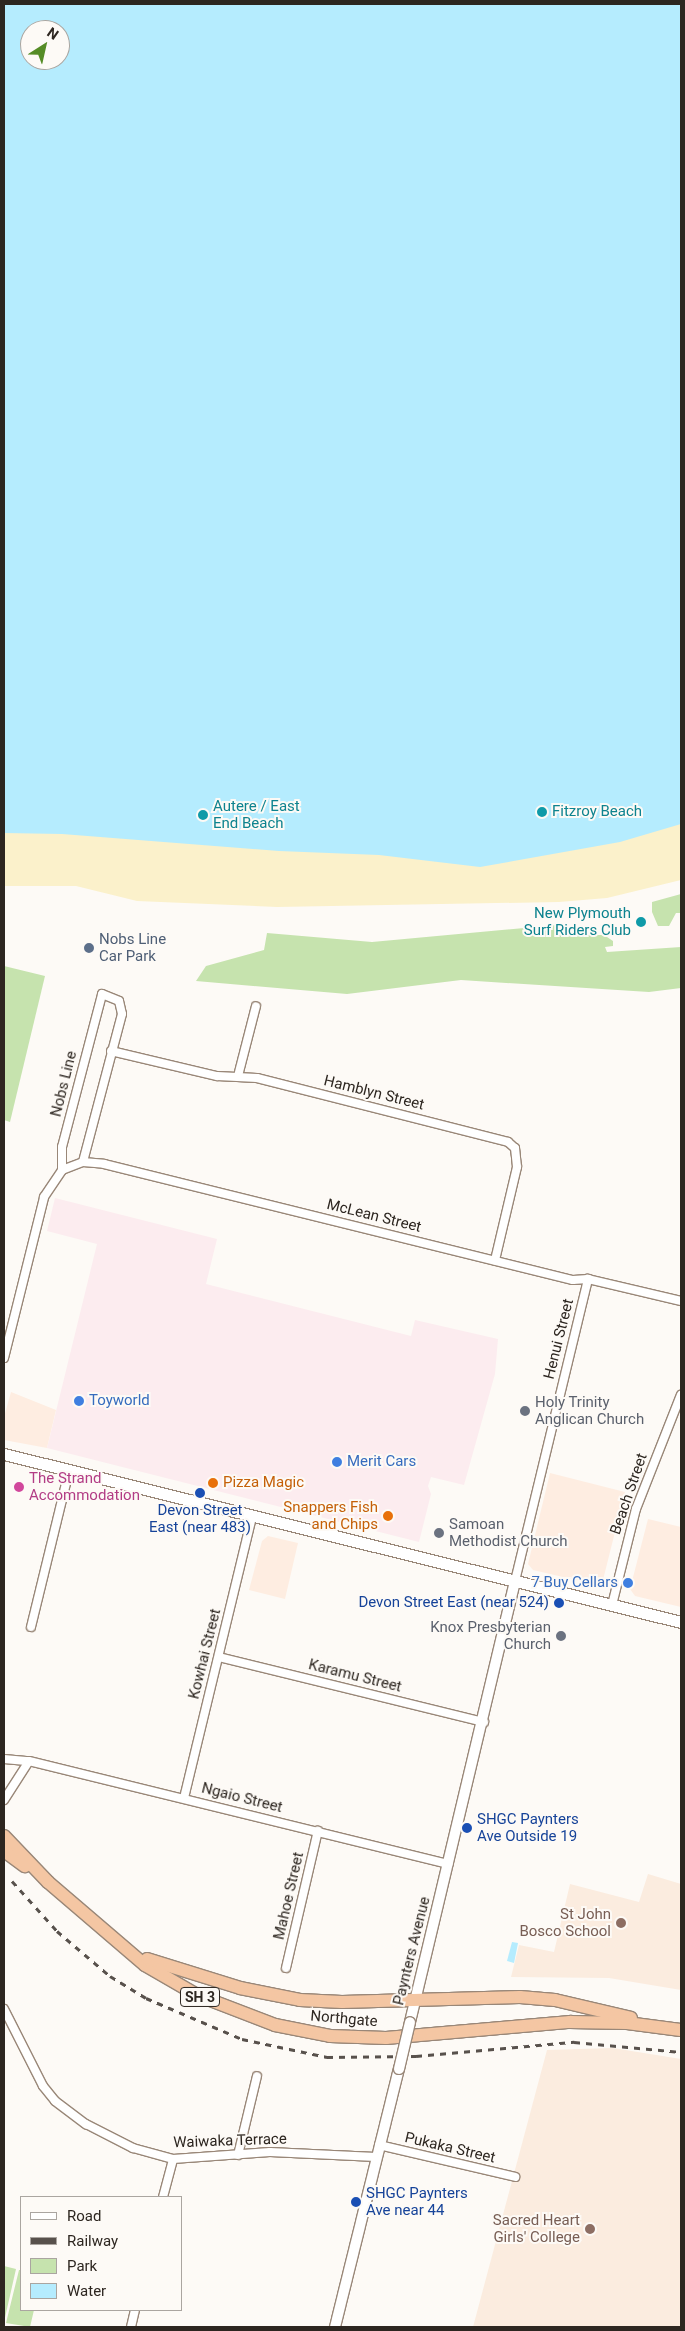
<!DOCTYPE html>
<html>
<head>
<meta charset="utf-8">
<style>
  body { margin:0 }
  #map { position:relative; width:685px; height:2331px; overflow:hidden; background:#fdfaf6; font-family:Roboto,sans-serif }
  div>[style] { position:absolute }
  .commercial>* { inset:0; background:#feede1 }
  .industrial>* { inset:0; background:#fcecef }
  .built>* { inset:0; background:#fbecdf }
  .green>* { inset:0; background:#c6e3ae }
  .sand>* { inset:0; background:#fbf1cb }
  .water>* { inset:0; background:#b5ecfe }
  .roads { filter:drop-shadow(1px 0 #998778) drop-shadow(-1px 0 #998778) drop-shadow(0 1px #998778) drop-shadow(0 -1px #998778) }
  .minor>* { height:8px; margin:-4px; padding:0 4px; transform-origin:4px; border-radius:4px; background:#fff }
  .tertiary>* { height:10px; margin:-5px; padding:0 5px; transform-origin:5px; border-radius:5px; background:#fff }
  .secondary>* { height:11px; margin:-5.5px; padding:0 5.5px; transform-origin:5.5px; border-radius:5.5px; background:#fff }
  .trunk>* { height:12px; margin:-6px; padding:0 6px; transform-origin:6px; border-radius:6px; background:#f4c6a3 }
  .rail>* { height:3px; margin-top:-1.5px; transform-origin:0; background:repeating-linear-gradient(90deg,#58514c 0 6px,transparent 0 12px) }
  .bridges { filter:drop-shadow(1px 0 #998778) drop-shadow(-1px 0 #998778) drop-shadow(0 1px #998778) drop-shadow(0 -1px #998778) }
  .tertiary-bridge>* { height:10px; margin:-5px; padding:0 5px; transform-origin:5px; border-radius:5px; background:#fff }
  .dots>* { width:14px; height:14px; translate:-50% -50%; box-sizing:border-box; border:2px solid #fdfaf6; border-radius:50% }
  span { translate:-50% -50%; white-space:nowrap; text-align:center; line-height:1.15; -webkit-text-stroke:4px #fdfaf6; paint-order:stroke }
  .shield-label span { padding:1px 4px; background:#fdfaf6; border:1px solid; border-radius:4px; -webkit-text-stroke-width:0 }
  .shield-label { font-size:14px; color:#2d2620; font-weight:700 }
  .culture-label { font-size:15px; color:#0d838f }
  .left { translate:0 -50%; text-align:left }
  .right { translate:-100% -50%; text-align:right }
  .service-label { font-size:15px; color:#4e5e75 }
  .street-label { font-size:15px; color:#2d2620 }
  .shop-label { font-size:15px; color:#366cbe }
  .worship-label { font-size:15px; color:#5b616d }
  .hotel-label { font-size:15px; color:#b23c85 }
  .food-label { font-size:15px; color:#c56008 }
  .transit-label { font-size:15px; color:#164399 }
  .education-label { font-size:15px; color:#785e54 }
  .frame { position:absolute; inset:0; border:5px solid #2d2620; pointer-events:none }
  .legend { position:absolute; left:20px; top:2196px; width:162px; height:115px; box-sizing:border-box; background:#fdfaf6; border:1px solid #aaa5a0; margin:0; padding:6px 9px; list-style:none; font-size:15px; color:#2d2620 }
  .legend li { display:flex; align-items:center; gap:10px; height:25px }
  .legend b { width:25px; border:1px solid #aaa5a0 }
  .north { position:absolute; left:20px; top:20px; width:50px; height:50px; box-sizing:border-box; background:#fdfaf6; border:1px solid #aaa5a0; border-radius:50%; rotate:35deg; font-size:14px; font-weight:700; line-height:20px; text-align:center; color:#2d2620 }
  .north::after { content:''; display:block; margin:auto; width:18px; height:22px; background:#558c26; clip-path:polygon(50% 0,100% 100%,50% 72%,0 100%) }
</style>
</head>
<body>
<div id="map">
  <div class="commercial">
    <i style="clip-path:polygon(11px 1392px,56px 1410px,47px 1448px,4px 1440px,4px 1417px)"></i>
    <i style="clip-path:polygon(550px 1473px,625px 1492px,603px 1580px,597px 1585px,533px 1570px,528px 1564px)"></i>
    <i style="clip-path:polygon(648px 1519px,681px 1527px,681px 1607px,635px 1596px,630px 1589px)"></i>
    <i style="clip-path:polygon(268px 1536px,298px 1543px,285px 1599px,249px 1590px,262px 1541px)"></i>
  </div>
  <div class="industrial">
    <i style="clip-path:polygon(55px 1198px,217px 1239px,206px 1284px,411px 1336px,415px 1320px,498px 1339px,495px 1374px,464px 1485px,431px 1477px,428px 1486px,431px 1494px,419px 1542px,47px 1448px,97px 1244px,47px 1231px)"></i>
  </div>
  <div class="built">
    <i style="clip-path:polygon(648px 1874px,681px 1884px,681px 1990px,609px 1978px,511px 1977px,519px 1945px,554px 1952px,570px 1884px,639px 1902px)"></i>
    <i style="clip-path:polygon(613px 2048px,681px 2059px,681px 2327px,473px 2327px,547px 2050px)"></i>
  </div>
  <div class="green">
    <i style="clip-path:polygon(681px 894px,681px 913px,676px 913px,669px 926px,658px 926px,652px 912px,652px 902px)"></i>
    <i style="clip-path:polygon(557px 925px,559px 935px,604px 935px,613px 941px,613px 946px,605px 947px,607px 952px,681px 947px,681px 988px,649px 992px,461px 980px,347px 994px,196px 981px,206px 966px,264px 950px,267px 933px,372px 942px)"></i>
    <i style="clip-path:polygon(4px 966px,45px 976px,10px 1122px,4px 1120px)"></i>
    <i style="clip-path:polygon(4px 2266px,16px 2269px,4px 2322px)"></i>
    <i style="clip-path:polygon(19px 2270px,21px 2270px,21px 2310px,34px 2310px,30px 2327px,6px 2323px)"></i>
  </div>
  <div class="sand">
    <i style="clip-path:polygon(4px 674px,681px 694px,681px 880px,607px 898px,559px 902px,277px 907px,137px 901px,76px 886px,4px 886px)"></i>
  </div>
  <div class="water">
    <i style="clip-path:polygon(evenodd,4px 4px,681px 4px,681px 824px,620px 842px,480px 867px,379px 855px,279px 851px,62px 834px,4px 833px,4px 4px,30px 30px,60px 30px,60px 60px,30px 60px,30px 30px)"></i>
    <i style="clip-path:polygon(512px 1942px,518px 1943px,514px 1963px,507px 1961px)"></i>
  </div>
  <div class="roads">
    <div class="minor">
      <i style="left:111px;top:1051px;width:109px;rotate:13.3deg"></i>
      <i style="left:217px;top:1076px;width:40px;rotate:2.9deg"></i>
      <i style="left:257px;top:1078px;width:259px;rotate:14.3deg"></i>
      <i style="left:508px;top:1142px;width:9px;rotate:41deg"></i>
      <i style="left:515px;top:1148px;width:19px;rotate:84deg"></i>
      <i style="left:517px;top:1167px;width:96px;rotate:103.3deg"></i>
      <i style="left:238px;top:1076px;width:72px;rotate:-75.6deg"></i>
      <i style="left:62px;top:1170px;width:23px;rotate:-90deg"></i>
      <i style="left:62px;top:1147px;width:158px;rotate:-75.3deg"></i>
      <i style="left:102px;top:994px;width:18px;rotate:22deg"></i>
      <i style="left:119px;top:1001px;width:13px;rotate:77deg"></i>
      <i style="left:122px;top:1014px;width:153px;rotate:104.8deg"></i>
      <i style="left:4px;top:1358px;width:166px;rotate:-76deg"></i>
      <i style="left:44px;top:1197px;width:32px;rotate:-56deg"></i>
      <i style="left:62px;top:1170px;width:22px;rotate:-21deg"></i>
      <i style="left:83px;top:1162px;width:21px;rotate:5deg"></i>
      <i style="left:104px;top:1164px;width:483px;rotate:13.9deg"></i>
      <i style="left:573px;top:1280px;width:15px;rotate:-4deg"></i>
      <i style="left:588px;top:1279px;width:96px;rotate:13.3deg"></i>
      <i style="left:515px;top:1581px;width:311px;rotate:-76.4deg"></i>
      <i style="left:612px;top:1605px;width:99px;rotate:-76deg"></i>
      <i style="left:636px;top:1509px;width:123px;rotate:-68.5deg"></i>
      <i style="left:31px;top:1627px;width:161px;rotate:-76.3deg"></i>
      <i style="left:219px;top:1657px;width:273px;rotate:13.8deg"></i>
      <i style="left:4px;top:1759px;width:25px;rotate:5deg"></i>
      <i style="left:29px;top:1761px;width:432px;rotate:13.8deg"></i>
      <i style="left:184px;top:1798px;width:290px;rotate:-76.4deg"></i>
      <i style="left:4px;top:1800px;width:46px;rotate:-57.3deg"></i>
      <i style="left:286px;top:1968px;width:141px;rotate:-76.9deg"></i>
      <i style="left:4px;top:2009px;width:86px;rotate:63.1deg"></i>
      <i style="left:43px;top:2086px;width:19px;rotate:51deg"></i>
      <i style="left:55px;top:2101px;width:39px;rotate:37deg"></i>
      <i style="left:86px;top:2124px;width:53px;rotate:27.1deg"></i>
      <i style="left:133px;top:2148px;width:41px;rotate:15.4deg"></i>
      <i style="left:173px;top:2159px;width:97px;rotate:-4.1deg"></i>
      <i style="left:270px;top:2152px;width:106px;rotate:2.7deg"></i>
      <i style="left:379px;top:2145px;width:140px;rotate:13.2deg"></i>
      <i style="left:238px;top:2155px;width:81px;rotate:-76.5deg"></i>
      <i style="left:163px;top:2197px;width:39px;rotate:-75deg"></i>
      <i style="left:131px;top:2327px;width:17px;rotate:-77deg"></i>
    </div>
    <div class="tertiary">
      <i style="left:410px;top:2022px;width:453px;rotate:-76.6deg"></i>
      <i style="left:335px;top:2327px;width:266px;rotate:-76.1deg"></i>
    </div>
    <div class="secondary">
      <i style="left:4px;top:1454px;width:698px;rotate:13.94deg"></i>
    </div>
    <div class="trunk">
      <i style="left:4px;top:1836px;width:64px;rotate:46.3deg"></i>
      <i style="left:48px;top:1882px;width:128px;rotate:40.6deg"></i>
      <i style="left:145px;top:1965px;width:60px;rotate:30deg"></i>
      <i style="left:197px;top:1995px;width:84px;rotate:21deg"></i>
      <i style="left:275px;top:2025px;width:56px;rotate:11.3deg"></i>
      <i style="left:330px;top:2036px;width:56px;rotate:2deg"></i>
      <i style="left:386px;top:2038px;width:185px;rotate:-5deg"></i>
      <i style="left:570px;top:2022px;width:57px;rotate:1deg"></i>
      <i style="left:627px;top:2023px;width:54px;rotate:7.4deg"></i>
      <i style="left:4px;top:1851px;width:26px;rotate:36deg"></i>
      <i style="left:147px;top:1959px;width:97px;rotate:17.3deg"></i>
      <i style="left:240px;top:1988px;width:61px;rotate:11.3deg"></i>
      <i style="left:300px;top:2000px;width:42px;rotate:2.7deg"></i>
      <i style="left:342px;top:2002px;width:178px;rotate:-1.6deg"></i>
      <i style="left:520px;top:1997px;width:35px;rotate:5deg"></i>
      <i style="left:555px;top:2000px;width:78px;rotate:13.3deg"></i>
    </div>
  </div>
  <div class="rail">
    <i style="left:12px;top:1881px;width:67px;rotate:48deg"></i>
    <i style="left:57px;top:1931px;width:70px;rotate:40.3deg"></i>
    <i style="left:110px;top:1976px;width:42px;rotate:31.4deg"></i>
    <i style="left:146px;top:1998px;width:104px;rotate:23.1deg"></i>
    <i style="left:242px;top:2039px;width:87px;rotate:12deg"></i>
    <i style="left:327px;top:2057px;width:89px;rotate:-0.6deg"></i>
    <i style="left:416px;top:2056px;width:159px;rotate:-5.1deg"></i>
    <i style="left:574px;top:2042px;width:107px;rotate:5.3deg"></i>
  </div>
  <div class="bridges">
    <div class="tertiary-bridge">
      <i style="left:399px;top:2069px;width:48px;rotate:-76.8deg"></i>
    </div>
  </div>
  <div class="dots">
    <i style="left:542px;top:812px;background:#0f9aa8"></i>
    <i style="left:203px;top:815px;background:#0f9aa8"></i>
    <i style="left:641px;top:922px;background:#0f9aa8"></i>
    <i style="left:89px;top:948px;background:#5c6f8a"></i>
    <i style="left:79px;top:1401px;background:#3f7fe0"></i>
    <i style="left:525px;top:1411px;background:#6b7280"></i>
    <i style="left:337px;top:1462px;background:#3f7fe0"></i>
    <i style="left:213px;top:1483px;background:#e8710a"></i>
    <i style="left:19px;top:1487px;background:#d1479c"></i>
    <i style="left:200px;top:1493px;background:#1a4fb4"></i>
    <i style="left:388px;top:1516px;background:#e8710a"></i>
    <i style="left:439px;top:1533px;background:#6b7280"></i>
    <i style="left:628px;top:1583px;background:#3f7fe0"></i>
    <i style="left:559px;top:1603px;background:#1a4fb4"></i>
    <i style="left:561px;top:1636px;background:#6b7280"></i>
    <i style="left:467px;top:1828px;background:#1a4fb4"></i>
    <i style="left:621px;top:1923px;background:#8d6e63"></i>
    <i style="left:356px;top:2202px;background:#1a4fb4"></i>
    <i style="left:590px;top:2229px;background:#8d6e63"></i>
  </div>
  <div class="shield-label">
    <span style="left:200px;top:1997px">SH 3</span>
  </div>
  <div class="culture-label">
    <span class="left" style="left:213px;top:815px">Autere / East<br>End Beach</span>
    <span class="left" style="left:552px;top:812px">Fitzroy Beach</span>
    <span class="right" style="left:631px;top:922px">New Plymouth<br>Surf Riders Club</span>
  </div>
  <div class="service-label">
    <span class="left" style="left:99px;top:948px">Nobs Line<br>Car Park</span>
  </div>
  <div class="street-label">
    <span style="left:64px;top:1084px;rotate:-76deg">Nobs Line</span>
    <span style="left:374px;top:1093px;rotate:14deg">Hamblyn Street</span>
    <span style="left:374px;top:1216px;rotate:14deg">McLean Street</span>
    <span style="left:559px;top:1339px;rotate:-76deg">Henui Street</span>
    <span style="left:629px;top:1494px;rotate:-71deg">Beach Street</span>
    <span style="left:205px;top:1654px;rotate:-76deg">Kowhai Street</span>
    <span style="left:355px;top:1676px;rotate:14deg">Karamu Street</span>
    <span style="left:242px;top:1798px;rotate:14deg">Ngaio Street</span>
    <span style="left:289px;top:1896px;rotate:-77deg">Mahoe Street</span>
    <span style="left:412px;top:1951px;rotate:-76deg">Paynters Avenue</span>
    <span style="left:344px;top:2019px;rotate:5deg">Northgate</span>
    <span style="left:230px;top:2141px;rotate:-2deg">Waiwaka Terrace</span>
    <span style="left:450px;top:2148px;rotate:13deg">Pukaka Street</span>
  </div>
  <div class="shop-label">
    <span class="left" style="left:89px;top:1401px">Toyworld</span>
    <span class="left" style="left:347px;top:1462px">Merit Cars</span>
    <span class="right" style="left:618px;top:1583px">7 Buy Cellars</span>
  </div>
  <div class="worship-label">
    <span class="left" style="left:535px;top:1411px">Holy Trinity<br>Anglican Church</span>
    <span class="left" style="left:449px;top:1533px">Samoan<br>Methodist Church</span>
    <span class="right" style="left:551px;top:1636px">Knox Presbyterian<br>Church</span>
  </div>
  <div class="hotel-label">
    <span class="left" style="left:29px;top:1487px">The Strand<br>Accommodation</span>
  </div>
  <div class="food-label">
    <span class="left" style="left:223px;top:1483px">Pizza Magic</span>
    <span class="right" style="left:378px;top:1516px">Snappers Fish<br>and Chips</span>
  </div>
  <div class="transit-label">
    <span style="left:200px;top:1519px">Devon Street<br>East (near 483)</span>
    <span class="right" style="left:549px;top:1603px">Devon Street East (near 524)</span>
    <span class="left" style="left:477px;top:1828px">SHGC Paynters<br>Ave Outside 19</span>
    <span class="left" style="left:366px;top:2202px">SHGC Paynters<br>Ave near 44</span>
  </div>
  <div class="education-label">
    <span class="right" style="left:611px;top:1923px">St John<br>Bosco School</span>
    <span class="right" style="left:580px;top:2229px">Sacred Heart<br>Girls' College</span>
  </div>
  <div class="frame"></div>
  <ul class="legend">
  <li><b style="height:6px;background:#fff"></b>Road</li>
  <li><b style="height:6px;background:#58514c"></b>Railway</li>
  <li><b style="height:14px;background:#c6e3ae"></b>Park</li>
  <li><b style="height:14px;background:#b5ecfe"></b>Water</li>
  </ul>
  <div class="north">N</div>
</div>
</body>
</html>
